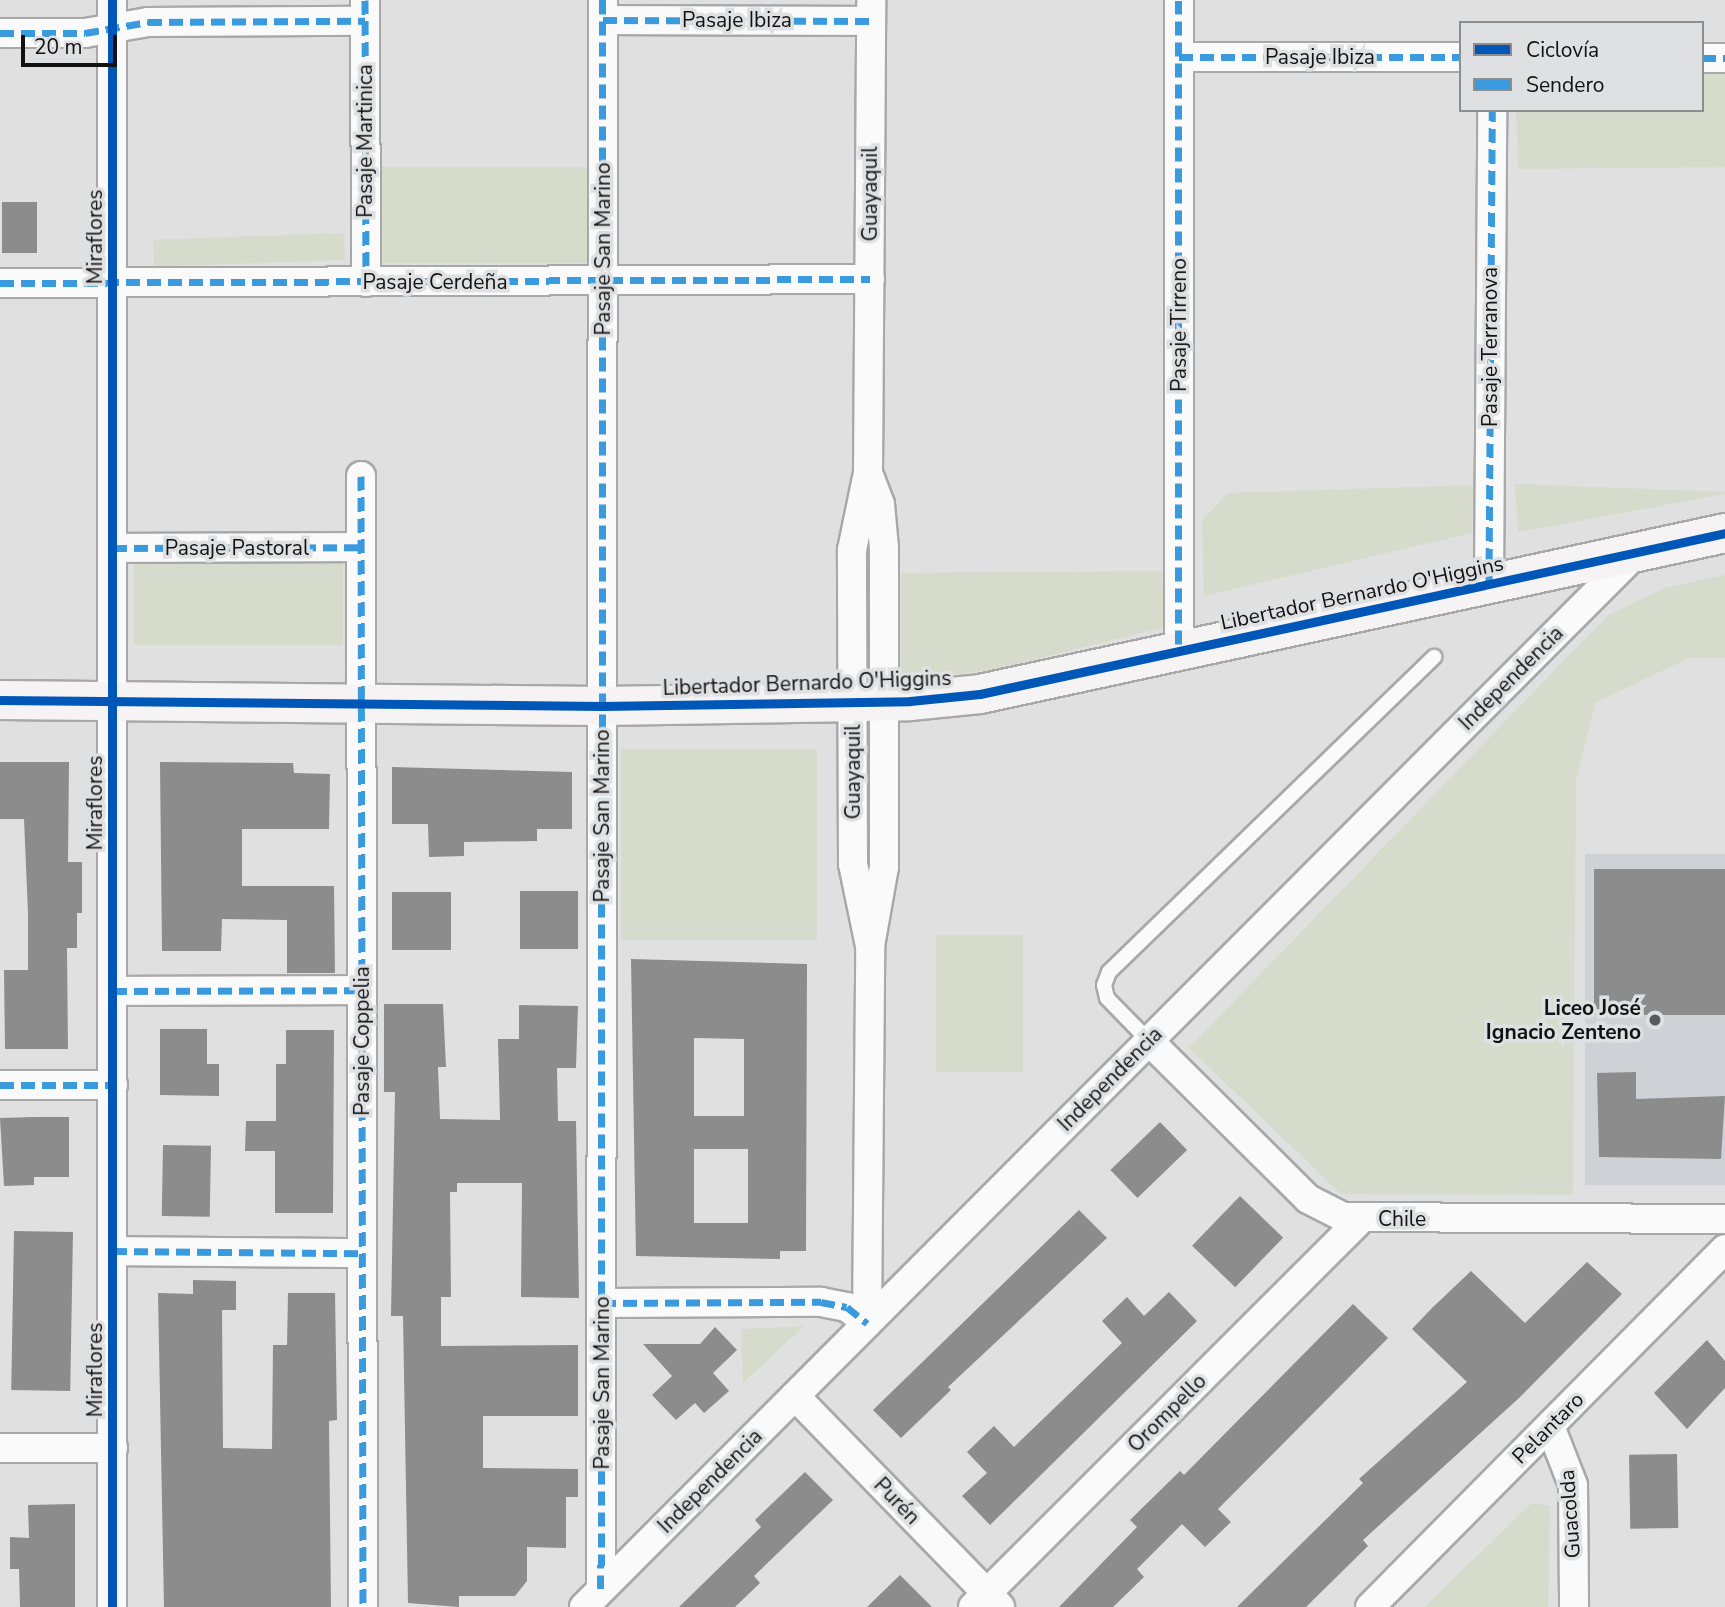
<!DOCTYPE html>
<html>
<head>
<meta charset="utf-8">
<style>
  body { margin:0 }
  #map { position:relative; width:1725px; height:1607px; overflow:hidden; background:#e0e0e1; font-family:"Nunito Sans",sans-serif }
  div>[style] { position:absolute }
  .built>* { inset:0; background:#cfd1d7; transform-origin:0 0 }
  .green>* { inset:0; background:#d6dbcb; transform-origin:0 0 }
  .building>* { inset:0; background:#8c8c8d; transform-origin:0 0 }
  .roads { filter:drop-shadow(2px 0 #a8a8a9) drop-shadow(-2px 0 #a8a8a9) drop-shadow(0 2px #a8a8a9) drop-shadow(0 -2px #a8a8a9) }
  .lane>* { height:14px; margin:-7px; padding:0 7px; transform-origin:7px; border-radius:7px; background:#fafafa }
  .street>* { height:28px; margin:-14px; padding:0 14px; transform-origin:14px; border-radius:14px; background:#fafafa }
  .secondary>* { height:38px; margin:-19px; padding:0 19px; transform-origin:19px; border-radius:19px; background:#f6f3f4 }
  .quiet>* { height:7px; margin-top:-3.5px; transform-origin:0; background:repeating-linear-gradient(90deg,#3a9ade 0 14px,transparent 0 21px) }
  .cycleway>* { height:9px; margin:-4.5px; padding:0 4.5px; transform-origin:4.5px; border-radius:4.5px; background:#0057b8 }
  .dots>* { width:19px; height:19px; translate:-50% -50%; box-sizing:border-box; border:4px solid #dfe0e2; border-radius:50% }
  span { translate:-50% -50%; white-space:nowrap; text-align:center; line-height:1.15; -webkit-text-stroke:7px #dfe0e2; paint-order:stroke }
  .street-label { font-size:21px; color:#121213 }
  .poi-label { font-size:21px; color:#121213; font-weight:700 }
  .right { translate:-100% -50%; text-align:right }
  .legend { position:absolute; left:1459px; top:21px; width:245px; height:91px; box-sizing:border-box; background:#dfe0e2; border:2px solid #8d8e8f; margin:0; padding:9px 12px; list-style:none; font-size:21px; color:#121213 }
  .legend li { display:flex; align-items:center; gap:14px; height:35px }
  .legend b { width:35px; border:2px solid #8d8e8f }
  .scale { position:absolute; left:21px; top:35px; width:96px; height:32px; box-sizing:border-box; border:4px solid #121213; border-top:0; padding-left:9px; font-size:21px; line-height:24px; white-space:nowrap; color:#121213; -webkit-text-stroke:5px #dfe0e2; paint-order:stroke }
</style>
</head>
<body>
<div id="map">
  <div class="built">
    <i style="left:1585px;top:854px;width:140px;height:331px"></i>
  </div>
  <div class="green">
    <i style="clip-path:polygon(1725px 71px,1725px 167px,1518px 169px,1516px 110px,1702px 110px,1702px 72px)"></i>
    <i style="left:379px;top:167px;width:216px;height:96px"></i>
    <i style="left:344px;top:233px;width:27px;height:191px;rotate:88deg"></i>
    <i style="clip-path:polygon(1515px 484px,1725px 492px,1725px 494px,1518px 532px)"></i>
    <i style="clip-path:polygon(1473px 485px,1472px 533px,1204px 596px,1202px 520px,1228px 493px)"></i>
    <i style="left:134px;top:555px;width:209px;height:90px"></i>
    <i style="clip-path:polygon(1162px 571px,1165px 627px,992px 670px,901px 680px,901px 573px)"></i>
    <i style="clip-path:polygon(1725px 575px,1725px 658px,1689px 658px,1595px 703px,1576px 781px,1573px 1195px,1341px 1194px,1189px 1048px,1608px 615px,1665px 588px)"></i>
    <i style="left:621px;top:749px;width:196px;height:191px"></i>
    <i style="left:936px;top:935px;width:87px;height:137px"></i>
    <i style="clip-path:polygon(804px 1326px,743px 1383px,741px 1329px)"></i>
    <i style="clip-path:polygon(1532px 1503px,1550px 1506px,1548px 1607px,1424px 1607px)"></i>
  </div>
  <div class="building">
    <i style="left:2px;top:202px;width:35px;height:51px"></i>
    <i style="clip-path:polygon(0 762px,69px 762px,68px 862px,82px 862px,82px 913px,77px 913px,77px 948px,67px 948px,68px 1049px,5px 1049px,4px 970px,28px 970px,28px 913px,24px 819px,0 819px)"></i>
    <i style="clip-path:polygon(160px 762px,293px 763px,294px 773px,330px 774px,329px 829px,242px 829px,242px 886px,334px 886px,335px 973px,287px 973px,287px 920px,222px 919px,221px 951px,162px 951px)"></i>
    <i style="clip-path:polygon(392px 767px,572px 772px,572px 829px,537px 829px,537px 841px,464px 842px,464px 856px,429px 857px,428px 824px,392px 824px)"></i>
    <i style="left:1594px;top:869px;width:131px;height:146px"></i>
    <i style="left:520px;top:891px;width:58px;height:58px"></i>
    <i style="left:392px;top:892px;width:59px;height:58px"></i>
    <i style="clip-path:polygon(evenodd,631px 959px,807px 964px,806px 1251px,780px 1251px,780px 1259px,636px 1256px,631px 959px,694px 1038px,744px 1039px,744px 1116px,694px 1116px,694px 1038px,631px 959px,694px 1149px,748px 1149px,748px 1223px,694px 1223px,694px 1149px)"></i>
    <i style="clip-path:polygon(384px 1004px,443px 1004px,446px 1067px,438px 1067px,440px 1119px,500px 1120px,498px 1039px,519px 1039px,519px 1005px,578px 1006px,576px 1068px,557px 1068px,558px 1121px,576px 1121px,579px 1298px,521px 1297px,522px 1183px,457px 1183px,457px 1192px,450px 1192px,451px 1297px,441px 1297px,441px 1346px,578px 1345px,578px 1416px,483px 1416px,483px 1468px,578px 1469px,578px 1497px,566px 1497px,566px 1548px,527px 1547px,527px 1581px,515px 1596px,459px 1596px,459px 1607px,408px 1603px,403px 1316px,391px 1316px,395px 1092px,384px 1092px)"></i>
    <i style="clip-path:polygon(160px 1029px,207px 1029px,207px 1064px,219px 1064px,219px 1096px,160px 1095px)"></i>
    <i style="clip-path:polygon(286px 1030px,334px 1030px,333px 1213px,275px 1213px,275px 1151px,245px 1151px,246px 1121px,276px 1121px,276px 1064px,286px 1064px)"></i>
    <i style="clip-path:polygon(1636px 1072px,1636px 1099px,1725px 1096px,1721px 1159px,1599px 1157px,1597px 1073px)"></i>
    <i style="clip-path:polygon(34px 1117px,69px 1117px,69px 1177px,34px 1177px,34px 1185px,4px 1186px,0 1118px)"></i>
    <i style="left:1160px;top:1122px;width:39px;height:69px;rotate:46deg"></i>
    <i style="left:163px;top:1145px;width:48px;height:71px;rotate:1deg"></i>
    <i style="left:1240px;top:1196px;width:60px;height:69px;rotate:44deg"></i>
    <i style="clip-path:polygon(1079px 1210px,1107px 1238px,948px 1387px,951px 1390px,901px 1438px,873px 1410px)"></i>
    <i style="left:14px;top:1231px;width:59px;height:159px;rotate:1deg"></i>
    <i style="clip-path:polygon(1587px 1262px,1622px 1294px,1519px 1398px,1363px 1540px,1368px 1546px,1306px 1607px,1237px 1607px,1363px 1483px,1359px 1479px,1467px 1382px,1412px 1329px,1431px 1309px,1471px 1271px,1525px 1323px)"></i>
    <i style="clip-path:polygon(193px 1280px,236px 1281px,236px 1310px,222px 1310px,223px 1448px,272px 1449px,273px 1345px,287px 1345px,288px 1293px,335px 1293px,337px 1420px,329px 1421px,331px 1607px,164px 1607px,158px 1293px,193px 1294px)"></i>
    <i style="clip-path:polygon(1169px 1292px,1197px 1321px,990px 1525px,962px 1496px,987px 1473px,967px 1452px,994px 1426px,1014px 1447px,1122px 1343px,1102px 1321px,1127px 1297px,1144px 1316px)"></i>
    <i style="clip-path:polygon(1353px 1304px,1388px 1338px,1218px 1509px,1231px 1522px,1205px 1547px,1182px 1524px,1137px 1569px,1144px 1577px,1113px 1607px,1059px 1607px,1137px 1527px,1130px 1520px,1180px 1471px,1184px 1475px)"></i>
    <i style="clip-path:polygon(715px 1327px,737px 1350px,713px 1373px,729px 1391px,704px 1413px,695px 1403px,676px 1420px,652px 1395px,672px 1376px,643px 1344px,700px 1344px)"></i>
    <i style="clip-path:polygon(1707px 1340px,1725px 1361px,1725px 1388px,1687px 1429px,1654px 1393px)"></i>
    <i style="left:1677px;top:1454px;width:74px;height:48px;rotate:89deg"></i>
    <i style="clip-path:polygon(805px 1472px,833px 1500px,754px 1576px,760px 1583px,735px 1607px,679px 1607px,761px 1527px,755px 1520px)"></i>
    <i style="clip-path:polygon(75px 1504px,75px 1607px,20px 1607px,19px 1569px,10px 1569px,10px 1537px,29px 1538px,28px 1505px)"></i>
    <i style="clip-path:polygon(900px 1575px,932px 1607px,867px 1607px)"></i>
  </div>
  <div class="roads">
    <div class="lane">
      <i style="left:1149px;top:1041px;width:60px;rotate:-134.3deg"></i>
      <i style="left:1107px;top:998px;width:13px;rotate:-103deg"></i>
      <i style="left:1104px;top:985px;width:14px;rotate:-69deg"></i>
      <i style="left:1109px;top:972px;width:453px;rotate:-44.1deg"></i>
    </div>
    <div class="street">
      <i style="left:112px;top:0;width:1607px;rotate:90deg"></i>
      <i style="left:365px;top:0;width:282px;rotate:89.8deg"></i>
      <i style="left:1179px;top:0;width:650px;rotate:90deg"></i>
      <i style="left:603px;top:20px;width:268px;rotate:0.2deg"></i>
      <i style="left:0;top:33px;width:85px"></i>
      <i style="left:85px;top:33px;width:64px;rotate:-9.9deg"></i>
      <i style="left:148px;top:22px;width:217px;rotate:-0.3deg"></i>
      <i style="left:1179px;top:57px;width:282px"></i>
      <i style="left:1702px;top:58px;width:23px"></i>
      <i style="left:0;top:283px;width:870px;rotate:-0.26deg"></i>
      <i style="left:361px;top:476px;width:1131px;rotate:89.9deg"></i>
      <i style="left:113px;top:548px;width:248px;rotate:-0.2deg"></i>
      <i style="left:1489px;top:583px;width:473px;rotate:-89.6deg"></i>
      <i style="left:870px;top:946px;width:84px;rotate:-101.7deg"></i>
      <i style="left:853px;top:864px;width:314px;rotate:-90.2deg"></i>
      <i style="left:852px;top:550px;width:79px;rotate:-78.3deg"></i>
      <i style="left:868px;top:473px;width:473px;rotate:-89.6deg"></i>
      <i style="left:113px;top:991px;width:249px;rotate:-0.2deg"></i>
      <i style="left:1149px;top:1041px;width:224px;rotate:44.8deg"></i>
      <i style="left:1308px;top:1199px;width:39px;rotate:27deg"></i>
      <i style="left:1343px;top:1217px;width:382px;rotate:0.3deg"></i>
      <i style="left:0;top:1085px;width:113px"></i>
      <i style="left:113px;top:1251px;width:249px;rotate:0.5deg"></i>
      <i style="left:602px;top:1303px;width:219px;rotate:-0.3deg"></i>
      <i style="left:821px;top:1302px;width:26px;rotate:11deg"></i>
      <i style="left:847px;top:1307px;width:26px;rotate:39deg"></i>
      <i style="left:867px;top:1323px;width:377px;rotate:-89.5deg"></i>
      <i style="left:870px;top:946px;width:80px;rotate:-80deg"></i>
      <i style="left:884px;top:867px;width:319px;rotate:-90deg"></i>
      <i style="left:884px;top:548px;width:44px;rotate:-95.2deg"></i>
      <i style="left:880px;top:504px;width:33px;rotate:-111deg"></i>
      <i style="left:795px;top:1396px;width:294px;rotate:45.8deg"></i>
      <i style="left:1550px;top:1426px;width:63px;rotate:68.7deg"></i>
      <i style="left:1573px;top:1485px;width:122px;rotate:89.5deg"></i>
      <i style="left:0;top:1448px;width:113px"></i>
      <i style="left:601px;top:1589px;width:1589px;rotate:-89.93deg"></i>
      <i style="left:584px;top:1607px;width:1491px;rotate:-45.05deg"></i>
      <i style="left:973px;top:1607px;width:549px;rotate:-45deg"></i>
      <i style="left:1370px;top:1607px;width:504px;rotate:-45.24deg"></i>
    </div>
    <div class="secondary">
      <i style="left:0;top:700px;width:602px;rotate:0.57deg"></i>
      <i style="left:602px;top:706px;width:308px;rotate:-0.9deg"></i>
      <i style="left:910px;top:701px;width:70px;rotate:-5.7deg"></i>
      <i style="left:980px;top:694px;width:762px;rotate:-12.19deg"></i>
    </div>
  </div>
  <div class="quiet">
    <i style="left:365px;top:0;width:282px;rotate:89.8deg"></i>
    <i style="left:1179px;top:0;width:650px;rotate:90deg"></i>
    <i style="left:603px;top:20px;width:268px;rotate:0.2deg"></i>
    <i style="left:0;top:33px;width:85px"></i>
    <i style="left:85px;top:33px;width:64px;rotate:-9.9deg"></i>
    <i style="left:148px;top:22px;width:217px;rotate:-0.3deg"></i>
    <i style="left:1179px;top:57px;width:282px"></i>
    <i style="left:1702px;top:58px;width:23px"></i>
    <i style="left:0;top:283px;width:870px;rotate:-0.26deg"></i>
    <i style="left:361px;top:476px;width:1131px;rotate:89.9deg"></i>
    <i style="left:113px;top:548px;width:248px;rotate:-0.2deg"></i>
    <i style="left:1489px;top:583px;width:473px;rotate:-89.6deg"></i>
    <i style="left:113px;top:991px;width:249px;rotate:-0.2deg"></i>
    <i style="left:0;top:1085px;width:113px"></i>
    <i style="left:113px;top:1251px;width:249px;rotate:0.5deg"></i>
    <i style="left:602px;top:1303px;width:219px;rotate:-0.3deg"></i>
    <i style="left:821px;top:1302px;width:26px;rotate:11deg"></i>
    <i style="left:847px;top:1307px;width:26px;rotate:39deg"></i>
    <i style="left:601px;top:1589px;width:1589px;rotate:-89.93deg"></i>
  </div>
  <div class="cycleway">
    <i style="left:112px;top:0;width:1607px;rotate:90deg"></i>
    <i style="left:0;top:700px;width:602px;rotate:0.57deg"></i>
    <i style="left:602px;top:706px;width:308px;rotate:-0.9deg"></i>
    <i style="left:910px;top:701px;width:70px;rotate:-5.7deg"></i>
    <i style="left:980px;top:694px;width:762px;rotate:-12.19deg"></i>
  </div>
  <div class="dots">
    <i style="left:1655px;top:1020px;background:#5a5a5b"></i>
  </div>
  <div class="street-label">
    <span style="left:737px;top:20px">Pasaje Ibiza</span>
    <span style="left:1320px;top:57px">Pasaje Ibiza</span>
    <span style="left:365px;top:141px;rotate:-90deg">Pasaje Martinica</span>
    <span style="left:870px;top:194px;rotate:-90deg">Guayaquil</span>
    <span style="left:95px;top:237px;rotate:-90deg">Miraflores</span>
    <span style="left:603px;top:249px;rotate:-90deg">Pasaje San Marino</span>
    <span style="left:435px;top:282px">Pasaje Cerdeña</span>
    <span style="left:1179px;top:325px;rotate:-90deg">Pasaje Tirreno</span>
    <span style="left:1490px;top:347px;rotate:-90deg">Pasaje Terranova</span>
    <span style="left:237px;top:548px">Pasaje Pastoral</span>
    <span style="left:1362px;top:593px;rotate:-12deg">Libertador Bernardo O'Higgins</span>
    <span style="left:1511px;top:678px;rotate:-45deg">Independencia</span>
    <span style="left:807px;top:683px;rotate:-2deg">Libertador Bernardo O'Higgins</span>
    <span style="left:853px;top:772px;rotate:-90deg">Guayaquil</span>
    <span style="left:95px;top:803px;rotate:-90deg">Miraflores</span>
    <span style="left:602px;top:816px;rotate:-90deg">Pasaje San Marino</span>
    <span style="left:362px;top:1041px;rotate:-90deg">Pasaje Coppelia</span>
    <span style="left:1110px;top:1079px;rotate:-45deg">Independencia</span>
    <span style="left:1402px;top:1219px">Chile</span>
    <span style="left:95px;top:1370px;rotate:-90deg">Miraflores</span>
    <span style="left:602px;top:1383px;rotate:-90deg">Pasaje San Marino</span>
    <span style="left:1167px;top:1413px;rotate:-45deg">Orompello</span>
    <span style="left:1548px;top:1428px;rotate:-45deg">Pelantaro</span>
    <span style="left:710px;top:1481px;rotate:-45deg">Independencia</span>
    <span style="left:897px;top:1501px;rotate:46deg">Purén</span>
    <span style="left:1570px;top:1514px;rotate:-94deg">Guacolda</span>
  </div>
  <div class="poi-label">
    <span class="right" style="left:1641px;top:1020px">Liceo José<br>Ignacio Zenteno</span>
  </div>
  <ul class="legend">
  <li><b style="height:9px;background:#0057b8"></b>Ciclovía</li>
  <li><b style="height:9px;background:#3a9ade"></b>Sendero</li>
  </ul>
  <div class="scale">20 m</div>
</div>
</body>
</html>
